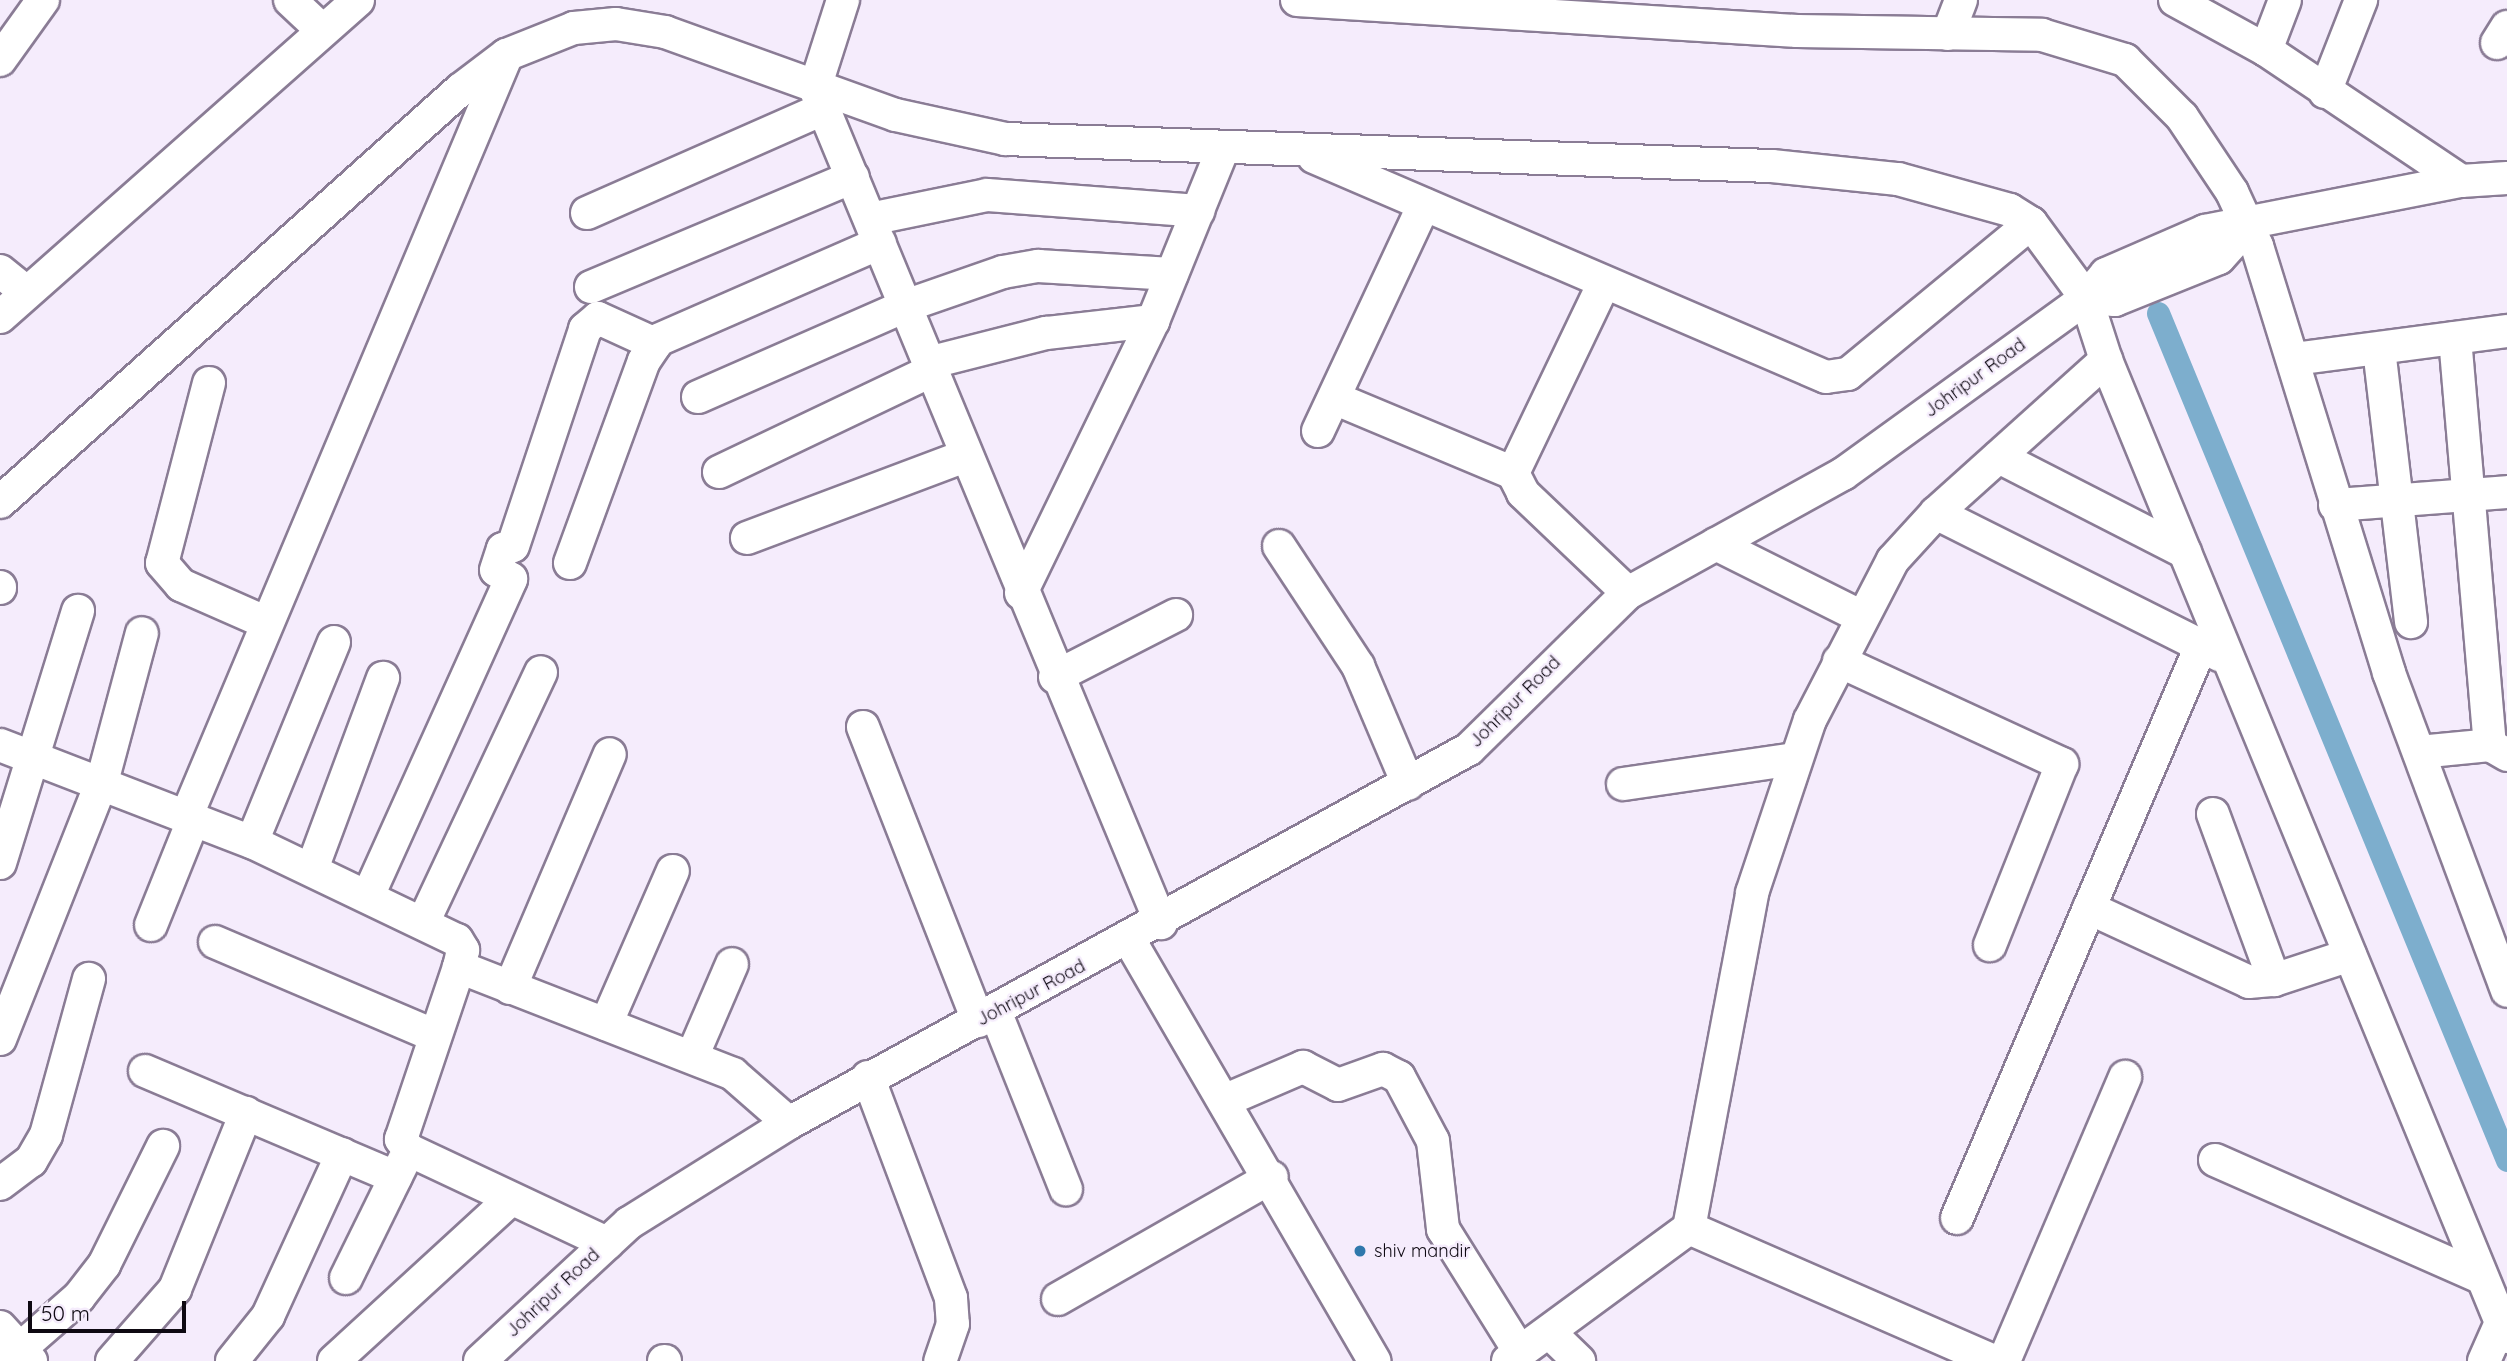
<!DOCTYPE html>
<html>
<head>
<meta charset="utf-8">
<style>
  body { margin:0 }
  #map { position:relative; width:2507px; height:1361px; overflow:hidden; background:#f5ecfc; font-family:Quicksand,sans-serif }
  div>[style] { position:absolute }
  .canal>* { height:23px; margin:-11.5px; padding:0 11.5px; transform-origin:11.5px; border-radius:11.5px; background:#7daecd }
  .roads { filter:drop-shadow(2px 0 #8a7c95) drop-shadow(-2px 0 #8a7c95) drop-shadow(0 2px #8a7c95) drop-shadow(0 -2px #8a7c95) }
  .minor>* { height:32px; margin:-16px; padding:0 16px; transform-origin:16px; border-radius:16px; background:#fff }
  .dots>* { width:19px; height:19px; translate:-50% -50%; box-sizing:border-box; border:4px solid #f5ecfc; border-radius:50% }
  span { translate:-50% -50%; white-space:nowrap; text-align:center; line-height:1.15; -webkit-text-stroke:5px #f5ecfc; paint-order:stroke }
  .street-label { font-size:18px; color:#0e0912 }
  .poi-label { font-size:18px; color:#0e0912 }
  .left { translate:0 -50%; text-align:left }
  .scale { position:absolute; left:28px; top:1301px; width:158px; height:32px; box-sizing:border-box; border:4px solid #0e0912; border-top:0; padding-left:9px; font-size:21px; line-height:24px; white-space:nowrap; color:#0e0912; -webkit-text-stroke:5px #f5ecfc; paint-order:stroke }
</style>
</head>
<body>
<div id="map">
  <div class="canal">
    <i style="left:2158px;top:313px;width:916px;rotate:67.61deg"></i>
  </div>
  <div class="roads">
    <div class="minor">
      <i style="left:290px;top:0;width:44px;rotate:43.2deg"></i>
      <i style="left:843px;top:0;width:92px;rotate:107.7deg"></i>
      <i style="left:815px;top:88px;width:904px;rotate:67.49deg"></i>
      <i style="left:1297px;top:0;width:501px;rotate:3.55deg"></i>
      <i style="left:1797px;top:31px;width:245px;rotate:0.9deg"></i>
      <i style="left:2042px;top:35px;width:87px;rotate:16.8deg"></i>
      <i style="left:2125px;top:60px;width:81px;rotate:45deg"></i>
      <i style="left:2182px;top:117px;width:90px;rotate:56.3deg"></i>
      <i style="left:2232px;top:192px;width:60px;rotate:65.2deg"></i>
      <i style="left:2257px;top:246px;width:447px;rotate:72.8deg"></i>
      <i style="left:2389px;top:673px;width:339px;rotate:69.6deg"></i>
      <i style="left:2175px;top:0;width:104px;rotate:28.8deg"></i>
      <i style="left:2266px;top:50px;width:235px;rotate:33.9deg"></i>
      <i style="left:1948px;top:34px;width:36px;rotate:-69deg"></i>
      <i style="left:2497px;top:43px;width:19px;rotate:-58deg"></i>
      <i style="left:2266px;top:50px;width:53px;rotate:-69.2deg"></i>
      <i style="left:0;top:60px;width:74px;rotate:-54.4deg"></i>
      <i style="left:2325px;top:92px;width:99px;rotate:-68.6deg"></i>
      <i style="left:1314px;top:157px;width:557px;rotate:23.25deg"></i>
      <i style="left:1826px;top:377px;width:22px;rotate:-8deg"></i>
      <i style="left:1848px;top:374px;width:237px;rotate:-39.5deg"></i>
      <i style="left:587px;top:213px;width:258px;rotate:-23.8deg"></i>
      <i style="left:870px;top:219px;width:119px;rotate:-11.6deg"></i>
      <i style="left:987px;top:195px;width:212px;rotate:4.3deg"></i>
      <i style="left:0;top:271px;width:33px;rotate:39deg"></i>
      <i style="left:1604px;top:283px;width:211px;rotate:115.6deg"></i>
      <i style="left:1513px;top:473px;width:22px;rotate:63deg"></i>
      <i style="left:1523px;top:493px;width:145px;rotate:43.6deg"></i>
      <i style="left:591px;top:287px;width:284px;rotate:-22.8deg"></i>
      <i style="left:2086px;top:298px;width:29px;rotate:4deg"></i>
      <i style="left:2115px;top:300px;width:112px;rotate:-22deg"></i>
      <i style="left:2219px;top:258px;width:42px;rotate:-47.9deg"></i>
      <i style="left:0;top:317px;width:478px;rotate:-41.5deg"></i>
      <i style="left:2455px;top:338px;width:409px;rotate:85.1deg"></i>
      <i style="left:2379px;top:349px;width:275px;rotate:83.3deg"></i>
      <i style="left:2294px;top:359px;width:215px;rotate:-7.5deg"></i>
      <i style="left:928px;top:363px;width:122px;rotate:-14.3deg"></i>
      <i style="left:1046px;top:333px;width:108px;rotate:-6.4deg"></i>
      <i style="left:209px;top:383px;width:186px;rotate:104.6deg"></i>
      <i style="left:162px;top:563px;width:29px;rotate:49deg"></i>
      <i style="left:181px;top:585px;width:92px;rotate:23.8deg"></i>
      <i style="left:698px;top:397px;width:226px;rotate:-23.7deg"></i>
      <i style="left:905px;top:306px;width:104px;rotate:-19.1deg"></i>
      <i style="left:1003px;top:272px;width:36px;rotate:-10deg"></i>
      <i style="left:1038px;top:266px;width:134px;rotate:3.4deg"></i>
      <i style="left:1334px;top:398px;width:194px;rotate:22.7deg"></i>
      <i style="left:1318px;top:431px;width:250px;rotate:-64.9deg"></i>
      <i style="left:1999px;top:457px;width:209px;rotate:27.1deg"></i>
      <i style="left:719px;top:472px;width:235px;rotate:-25.5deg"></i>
      <i style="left:0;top:502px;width:618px;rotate:-41.85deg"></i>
      <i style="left:460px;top:90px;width:58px;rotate:-37.3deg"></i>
      <i style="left:506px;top:55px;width:73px;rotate:-21.7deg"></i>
      <i style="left:574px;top:28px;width:42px;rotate:-5.4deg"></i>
      <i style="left:616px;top:24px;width:50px;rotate:9.3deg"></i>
      <i style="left:665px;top:32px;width:245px;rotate:19.8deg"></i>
      <i style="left:896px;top:115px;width:112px;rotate:12.4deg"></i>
      <i style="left:1005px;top:139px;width:767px;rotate:2.02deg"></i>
      <i style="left:1772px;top:166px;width:127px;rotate:5.9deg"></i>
      <i style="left:1898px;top:179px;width:116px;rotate:15.5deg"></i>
      <i style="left:2010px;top:210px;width:25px;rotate:32deg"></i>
      <i style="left:2031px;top:223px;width:93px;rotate:53.7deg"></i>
      <i style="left:2086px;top:298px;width:65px;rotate:72.1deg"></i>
      <i style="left:2106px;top:360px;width:1056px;rotate:67.68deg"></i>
      <i style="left:2335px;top:505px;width:172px;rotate:-4.3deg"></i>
      <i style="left:1936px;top:513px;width:317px;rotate:26.6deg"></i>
      <i style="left:747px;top:538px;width:233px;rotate:-20.6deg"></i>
      <i style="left:1716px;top:544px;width:163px;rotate:26.6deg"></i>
      <i style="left:1279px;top:546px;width:144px;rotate:56.6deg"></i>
      <i style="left:1358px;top:666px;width:128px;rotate:67deg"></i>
      <i style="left:570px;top:563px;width:215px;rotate:-69.9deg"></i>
      <i style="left:644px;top:361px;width:25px;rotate:-56deg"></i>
      <i style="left:658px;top:340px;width:242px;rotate:-23.6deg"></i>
      <i style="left:0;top:588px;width:1px;rotate:-90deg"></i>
      <i style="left:1021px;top:593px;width:302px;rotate:-64.1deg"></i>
      <i style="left:1153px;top:321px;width:186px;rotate:-67.9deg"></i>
      <i style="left:1839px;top:661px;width:246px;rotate:24.8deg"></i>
      <i style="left:2062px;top:764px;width:195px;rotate:111.7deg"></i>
      <i style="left:1055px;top:677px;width:136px;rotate:-27.1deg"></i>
      <i style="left:863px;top:727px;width:316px;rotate:68.6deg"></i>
      <i style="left:0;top:745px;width:270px;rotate:21.1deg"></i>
      <i style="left:252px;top:842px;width:227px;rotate:25.6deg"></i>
      <i style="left:457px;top:940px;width:12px;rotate:59deg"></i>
      <i style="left:463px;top:950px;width:17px;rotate:103deg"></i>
      <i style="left:459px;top:967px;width:182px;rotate:108.6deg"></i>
      <i style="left:401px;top:1139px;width:14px;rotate:54deg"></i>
      <i style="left:409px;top:1150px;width:219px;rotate:25.2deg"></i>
      <i style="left:2419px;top:752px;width:71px;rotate:-5.6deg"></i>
      <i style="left:2490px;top:745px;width:20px;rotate:30deg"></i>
      <i style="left:1623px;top:784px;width:173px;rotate:-8.3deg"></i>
      <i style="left:2213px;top:814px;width:177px;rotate:69.8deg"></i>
      <i style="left:187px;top:815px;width:822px;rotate:-67.18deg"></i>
      <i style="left:252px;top:842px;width:216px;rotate:-67.7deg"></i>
      <i style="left:0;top:863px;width:264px;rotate:-72.8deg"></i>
      <i style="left:312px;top:869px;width:204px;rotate:-69.6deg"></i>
      <i style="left:368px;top:896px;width:348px;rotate:-65.7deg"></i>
      <i style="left:511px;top:579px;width:17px;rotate:-149deg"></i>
      <i style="left:496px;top:570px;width:22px;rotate:-72deg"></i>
      <i style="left:503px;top:549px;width:10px;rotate:-17deg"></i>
      <i style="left:513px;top:546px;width:229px;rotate:-71.6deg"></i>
      <i style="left:585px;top:329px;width:17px;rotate:-40deg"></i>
      <i style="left:598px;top:318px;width:63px;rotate:24.5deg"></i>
      <i style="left:2089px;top:908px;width:176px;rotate:24.8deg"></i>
      <i style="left:2249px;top:982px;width:25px;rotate:-5deg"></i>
      <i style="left:2274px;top:980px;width:80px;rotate:-18.2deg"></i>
      <i style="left:423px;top:923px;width:277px;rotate:-64.8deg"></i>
      <i style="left:151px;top:925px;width:115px;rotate:-68.1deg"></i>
      <i style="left:1130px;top:941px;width:486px;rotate:59.8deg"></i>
      <i style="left:215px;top:942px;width:239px;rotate:23.1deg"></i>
      <i style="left:459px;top:967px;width:294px;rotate:21.3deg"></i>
      <i style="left:733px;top:1074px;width:74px;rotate:41.2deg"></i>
      <i style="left:510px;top:988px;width:254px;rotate:-66.9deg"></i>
      <i style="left:995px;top:1011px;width:192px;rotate:68.3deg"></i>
      <i style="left:606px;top:1024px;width:167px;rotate:-66.4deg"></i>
      <i style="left:0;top:1039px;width:277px;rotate:-68.4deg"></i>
      <i style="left:102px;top:782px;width:154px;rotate:-75deg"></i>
      <i style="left:692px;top:1057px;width:101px;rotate:-66.7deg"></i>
      <i style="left:145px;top:1071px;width:272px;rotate:23deg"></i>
      <i style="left:868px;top:1077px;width:236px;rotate:69.4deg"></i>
      <i style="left:951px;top:1298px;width:26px;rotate:86deg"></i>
      <i style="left:953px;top:1324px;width:39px;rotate:109deg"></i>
      <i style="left:1226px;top:1100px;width:84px;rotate:-23.2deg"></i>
      <i style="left:1303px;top:1067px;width:39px;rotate:27deg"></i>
      <i style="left:1338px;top:1085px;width:48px;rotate:-19.6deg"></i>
      <i style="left:1383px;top:1069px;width:18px;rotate:27deg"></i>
      <i style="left:1399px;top:1077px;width:72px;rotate:62deg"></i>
      <i style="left:1433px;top:1141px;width:89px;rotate:83.5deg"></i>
      <i style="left:1443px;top:1229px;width:145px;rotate:58deg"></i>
      <i style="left:2215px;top:1160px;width:287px;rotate:23.8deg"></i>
      <i style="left:0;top:1184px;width:39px;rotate:-37deg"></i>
      <i style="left:31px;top:1161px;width:30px;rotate:-60deg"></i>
      <i style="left:46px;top:1135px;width:162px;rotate:-74.6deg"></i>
      <i style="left:1957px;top:1218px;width:622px;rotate:-66.9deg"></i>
      <i style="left:1689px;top:1228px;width:333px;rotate:23.6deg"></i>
      <i style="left:346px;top:1278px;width:131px;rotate:-63.8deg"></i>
      <i style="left:1058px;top:1299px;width:246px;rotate:-29.7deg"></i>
      <i style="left:0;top:1327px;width:46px;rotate:47.6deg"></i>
      <i style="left:1549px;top:1332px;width:42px;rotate:44deg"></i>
      <i style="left:6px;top:1361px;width:97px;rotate:-41.2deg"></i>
      <i style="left:79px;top:1297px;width:41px;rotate:-52deg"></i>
      <i style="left:104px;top:1265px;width:133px;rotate:-63.6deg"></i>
      <i style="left:112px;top:1361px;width:96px;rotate:-48.8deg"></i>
      <i style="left:175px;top:1289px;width:190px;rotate:-68deg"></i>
      <i style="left:232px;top:1361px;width:58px;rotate:-51.3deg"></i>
      <i style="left:268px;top:1316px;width:178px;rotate:-65.4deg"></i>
      <i style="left:334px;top:1361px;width:240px;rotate:-42.5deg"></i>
      <i style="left:480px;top:1361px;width:203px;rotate:-42.8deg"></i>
      <i style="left:629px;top:1223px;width:189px;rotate:-32deg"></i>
      <i style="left:789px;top:1123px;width:776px;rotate:-28.81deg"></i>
      <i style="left:1469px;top:749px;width:223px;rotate:-44.5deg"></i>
      <i style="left:1628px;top:593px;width:246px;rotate:-29deg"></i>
      <i style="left:1843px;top:474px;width:300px;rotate:-35.9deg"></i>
      <i style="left:2086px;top:298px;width:31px;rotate:-50deg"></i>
      <i style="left:2106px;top:274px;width:108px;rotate:-23.5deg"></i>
      <i style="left:2205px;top:231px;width:261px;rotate:-11.1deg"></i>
      <i style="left:2461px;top:181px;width:46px;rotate:-3.7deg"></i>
      <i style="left:664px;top:1361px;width:1px"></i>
      <i style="left:1508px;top:1361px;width:225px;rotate:-36.3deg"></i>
      <i style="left:1689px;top:1228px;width:341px;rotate:-79.3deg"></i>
      <i style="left:1752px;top:893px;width:182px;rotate:-71.5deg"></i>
      <i style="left:1810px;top:720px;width:180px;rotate:-62.6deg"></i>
      <i style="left:1893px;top:560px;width:64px;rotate:-47.5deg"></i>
      <i style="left:1936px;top:513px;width:229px;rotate:-42deg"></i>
      <i style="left:2004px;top:1361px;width:309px;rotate:-66.9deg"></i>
      <i style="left:2484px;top:1361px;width:39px;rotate:-66deg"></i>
    </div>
  </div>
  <div class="dots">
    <i style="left:1360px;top:1251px;background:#2f78ac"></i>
  </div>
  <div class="street-label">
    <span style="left:1975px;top:378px;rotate:-36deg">Johripur Road</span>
    <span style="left:1515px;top:702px;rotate:-45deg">Johripur Road</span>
    <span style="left:1031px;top:993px;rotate:-28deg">Johripur Road</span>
    <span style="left:553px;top:1293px;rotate:-43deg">Johripur Road</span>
  </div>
  <div class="poi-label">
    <span class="left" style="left:1374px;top:1251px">shiv mandir</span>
  </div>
  <div class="scale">50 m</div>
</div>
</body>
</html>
